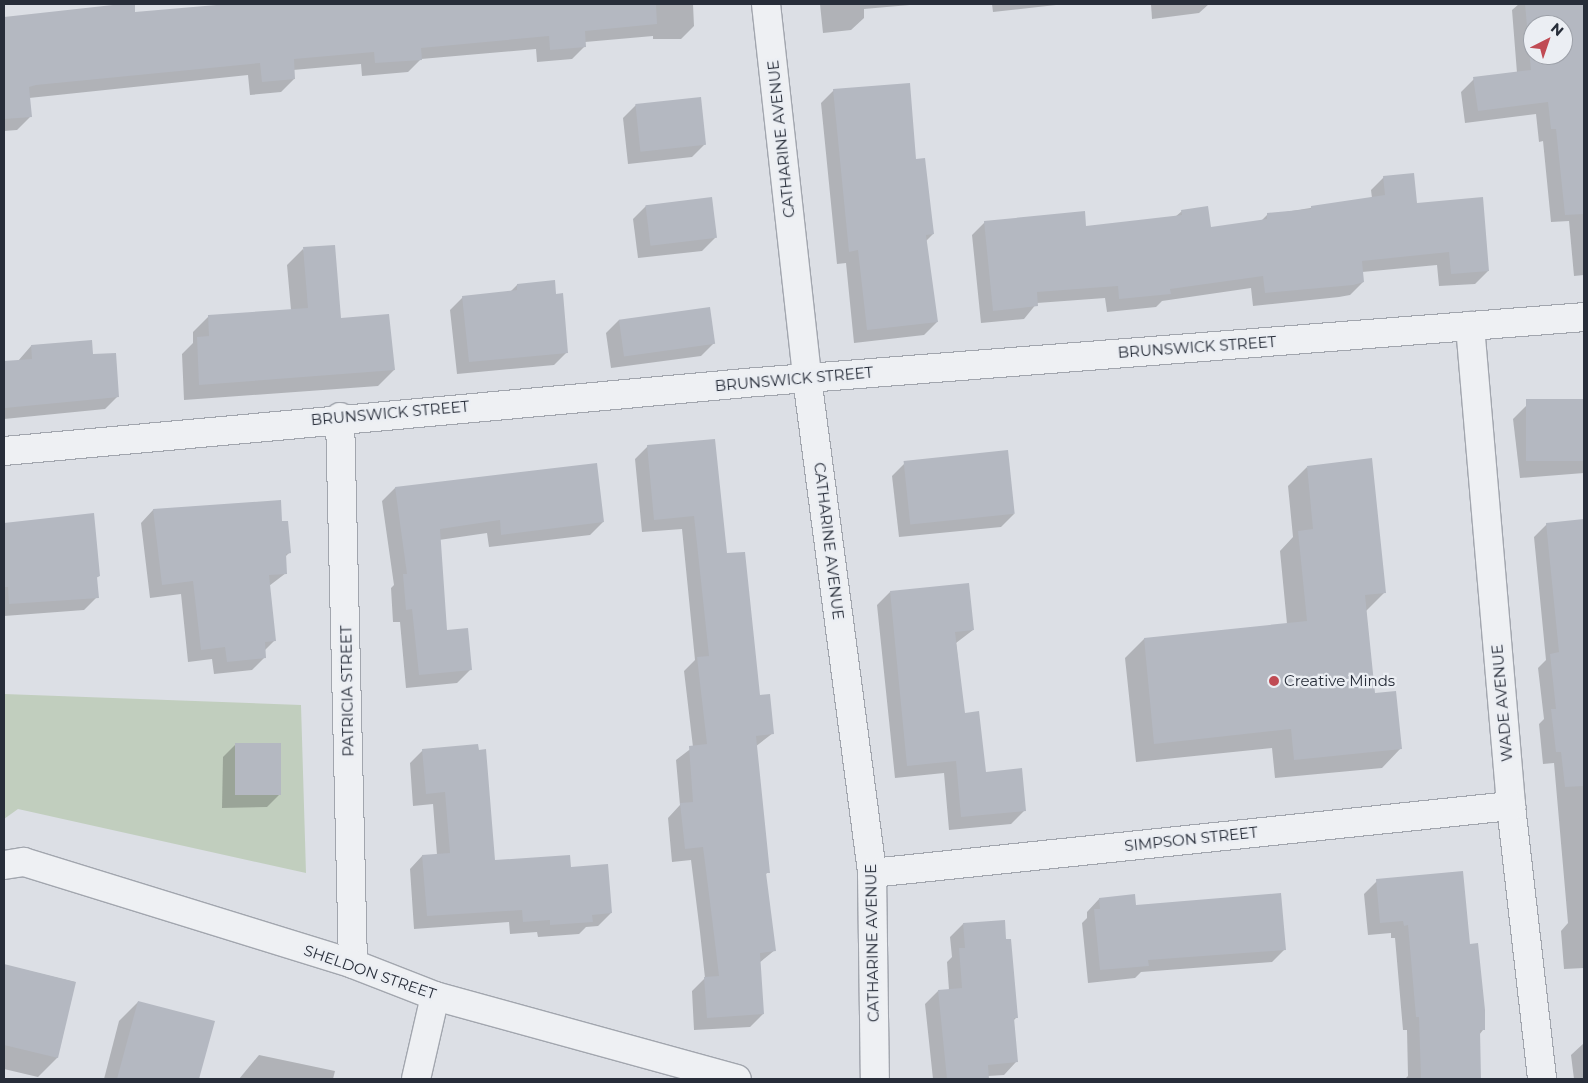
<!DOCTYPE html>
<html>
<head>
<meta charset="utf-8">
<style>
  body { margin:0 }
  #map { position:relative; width:1588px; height:1083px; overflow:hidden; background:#dcdfe5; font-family:Montserrat,sans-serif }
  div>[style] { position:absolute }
  .green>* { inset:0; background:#c1cebe }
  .shadow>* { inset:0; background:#0003 }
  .building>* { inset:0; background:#b4b8c1; transform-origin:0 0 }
  .roads { filter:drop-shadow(1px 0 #a2a6ae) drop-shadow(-1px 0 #a2a6ae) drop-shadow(0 1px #a2a6ae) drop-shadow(0 -1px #a2a6ae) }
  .minor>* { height:28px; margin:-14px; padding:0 14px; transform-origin:14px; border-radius:14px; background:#eef0f3 }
  .dots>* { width:14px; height:14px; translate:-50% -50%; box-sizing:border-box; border:2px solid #ebeef3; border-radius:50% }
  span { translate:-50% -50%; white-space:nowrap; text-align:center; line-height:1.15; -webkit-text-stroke:4.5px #ebeef3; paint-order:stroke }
  .street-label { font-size:15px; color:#272d39 }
  .poi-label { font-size:15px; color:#272d39 }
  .left { translate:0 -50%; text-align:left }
  .frame { position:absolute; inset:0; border:5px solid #272d39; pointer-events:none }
  .north { position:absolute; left:1523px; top:15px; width:50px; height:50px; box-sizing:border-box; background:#ebeef3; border:1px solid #9da1a9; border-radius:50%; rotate:41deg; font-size:14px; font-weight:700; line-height:20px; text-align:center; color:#272d39 }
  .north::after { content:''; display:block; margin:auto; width:18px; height:22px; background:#c04b54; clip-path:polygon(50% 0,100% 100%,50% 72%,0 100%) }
</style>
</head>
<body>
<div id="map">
  <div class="green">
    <i style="clip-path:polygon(4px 694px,301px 705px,306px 873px,18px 809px,4px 819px)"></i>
  </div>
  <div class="shadow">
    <i style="clip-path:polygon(133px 4px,134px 13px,238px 4px,693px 4px,694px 26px,681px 39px,653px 39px,653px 36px,585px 42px,585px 46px,572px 59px,537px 62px,536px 49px,421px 59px,408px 72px,362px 76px,361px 64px,293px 70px,294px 79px,281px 92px,250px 95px,248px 75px,29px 98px,30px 117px,17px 130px,4px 131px,4px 18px)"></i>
    <i style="clip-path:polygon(820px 4px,921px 4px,864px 9px,864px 18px,851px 30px,823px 33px)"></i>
    <i style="clip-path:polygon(992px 4px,1065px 4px,993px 12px)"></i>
    <i style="clip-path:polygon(1083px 4px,1122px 4px,1083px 5px)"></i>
    <i style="clip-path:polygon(1151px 4px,1209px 4px,1199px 13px,1152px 19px)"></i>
    <i style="clip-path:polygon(evenodd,1519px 4px,1584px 4px,1584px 275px,1574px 276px,1569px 221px,1551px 222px,1543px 141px,1539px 142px,1536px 114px,1465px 123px,1461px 92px,1474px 79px,1517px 73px,1512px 10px,1519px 4px,1533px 25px,1563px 25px,1563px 55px,1533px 55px,1533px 25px)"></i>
    <i style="clip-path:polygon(834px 90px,914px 161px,933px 234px,926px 241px,937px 322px,924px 335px,854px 343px,846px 263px,837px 264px,821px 103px)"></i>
    <i style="clip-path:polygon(636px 105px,705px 144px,692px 157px,628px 164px,623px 118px)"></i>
    <i style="clip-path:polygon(1384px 177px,1488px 271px,1475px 284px,1439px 286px,1437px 265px,1362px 272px,1363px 282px,1350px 295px,1339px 297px,1253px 306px,1251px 288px,1162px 301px,1156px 307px,1107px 312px,1105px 298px,1037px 303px,1024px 319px,981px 323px,972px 235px,985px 222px,1085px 227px,1175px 217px,1182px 211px,1210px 228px,1261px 221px,1267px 215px,1372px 198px,1371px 190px)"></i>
    <i style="clip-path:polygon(646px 206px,715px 238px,702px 251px,638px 258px,633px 219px)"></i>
    <i style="clip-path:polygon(303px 249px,340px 320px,394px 370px,378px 386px,184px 400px,182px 354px,193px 343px,193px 332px,209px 316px,291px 310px,287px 265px)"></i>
    <i style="clip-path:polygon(517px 285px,555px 295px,567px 352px,554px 365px,457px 374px,450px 310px,463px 297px,510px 292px)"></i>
    <i style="clip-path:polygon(619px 320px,714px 343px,701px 356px,611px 368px,606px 333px)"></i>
    <i style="clip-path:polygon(31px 346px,118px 396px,105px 409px,4px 419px,4px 362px,18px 361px)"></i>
    <i style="clip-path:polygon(1584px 400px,1584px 473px,1520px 478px,1513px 419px,1526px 406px)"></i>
    <i style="clip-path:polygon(648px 446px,726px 555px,759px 696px,773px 733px,755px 747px,768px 872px,765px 875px,775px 950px,759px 963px,763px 1014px,750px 1027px,694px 1030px,692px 991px,705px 978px,700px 932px,691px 860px,672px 862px,668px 818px,680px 805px,676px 760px,693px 747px,684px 671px,695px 660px,682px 529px,642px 532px,635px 459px)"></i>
    <i style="clip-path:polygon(905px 463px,1014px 514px,1001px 527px,899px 537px,892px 476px)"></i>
    <i style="clip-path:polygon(1307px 467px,1385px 592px,1366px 611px,1374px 695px,1401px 748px,1382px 768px,1275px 778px,1272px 748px,1136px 762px,1125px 658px,1144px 639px,1287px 624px,1280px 551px,1293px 537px,1288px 486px)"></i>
    <i style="clip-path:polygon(395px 488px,603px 522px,590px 535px,489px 547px,487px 533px,439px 540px,446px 631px,470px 670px,457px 683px,406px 688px,400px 622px,393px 622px,391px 588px,394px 585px,382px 501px)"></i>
    <i style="clip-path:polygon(153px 510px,281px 523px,289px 553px,285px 557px,286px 573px,269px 586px,275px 640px,264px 651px,265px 657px,252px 670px,214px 674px,212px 659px,188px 662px,181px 594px,150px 598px,141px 523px)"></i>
    <i style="clip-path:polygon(93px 515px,99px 576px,95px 579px,97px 597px,84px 610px,4px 616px,4px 524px)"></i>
    <i style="clip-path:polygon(1584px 520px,1584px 968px,1564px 969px,1561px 931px,1568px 923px,1554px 763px,1543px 764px,1539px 724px,1544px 719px,1538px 668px,1546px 660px,1534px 537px,1547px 524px)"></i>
    <i style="clip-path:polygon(890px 592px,973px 630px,956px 643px,964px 714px,984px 773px,1024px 811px,1011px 824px,949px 830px,944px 773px,895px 778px,877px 605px)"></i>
    <i style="clip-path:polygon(236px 744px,280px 794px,267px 807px,222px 808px,223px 757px)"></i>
    <i style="clip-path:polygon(423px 750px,494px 861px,570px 868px,611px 913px,598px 926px,586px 927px,579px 934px,538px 937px,537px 932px,510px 934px,509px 922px,414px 929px,410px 869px,422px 856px,437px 855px,433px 804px,413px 806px,410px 763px)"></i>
    <i style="clip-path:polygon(1377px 881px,1469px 945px,1483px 1030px,1479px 1035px,1480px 1079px,1405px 1079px,1408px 1076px,1407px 1030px,1403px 1030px,1395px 938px,1391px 938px,1391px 933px,1368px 935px,1364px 894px)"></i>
    <i style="clip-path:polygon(1099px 899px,1135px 906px,1285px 949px,1272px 962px,1141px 972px,1135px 978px,1088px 983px,1082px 923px,1087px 918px,1087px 912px)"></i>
    <i style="clip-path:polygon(963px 924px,1005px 941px,1017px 1017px,1013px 1021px,1016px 1062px,1004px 1075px,988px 1076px,988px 1079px,933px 1079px,925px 1004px,938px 991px,949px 990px,947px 962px,952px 957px,950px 937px)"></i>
    <i style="clip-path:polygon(4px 965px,75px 982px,57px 1058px,38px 1077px,4px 1069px)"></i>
    <i style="clip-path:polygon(138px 1002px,213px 1022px,198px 1079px,104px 1079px,119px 1021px)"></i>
    <i style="clip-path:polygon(1584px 1043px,1584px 1079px,1574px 1079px,1571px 1055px)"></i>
    <i style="clip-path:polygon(259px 1055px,335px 1071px,333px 1079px,239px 1079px)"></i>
  </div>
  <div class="building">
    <i style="clip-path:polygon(122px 4px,135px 4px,135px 12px,228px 4px,656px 4px,657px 24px,585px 31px,586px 47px,550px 50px,549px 36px,421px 48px,422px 60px,375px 63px,374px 52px,294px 59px,295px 79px,262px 82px,260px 63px,36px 85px,29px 87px,32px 117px,4px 119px,4px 17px)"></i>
    <i style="clip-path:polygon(evenodd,1525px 4px,1584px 4px,1584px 214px,1565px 215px,1556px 129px,1551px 129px,1548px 102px,1478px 111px,1473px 77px,1531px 70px,1525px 4px,1533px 25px,1563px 25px,1563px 55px,1533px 55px,1533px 25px)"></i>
    <i style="clip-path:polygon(910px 83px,916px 159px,925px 158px,931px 209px,934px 234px,926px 235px,938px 322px,867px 330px,858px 250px,849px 252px,833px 89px)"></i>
    <i style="left:701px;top:97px;width:48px;height:66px;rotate:84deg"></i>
    <i style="clip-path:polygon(1414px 173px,1417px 203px,1483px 197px,1489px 271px,1451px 274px,1449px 252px,1362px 261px,1364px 282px,1353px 285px,1265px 293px,1263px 276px,1170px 289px,1171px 294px,1119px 299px,1118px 286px,1037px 292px,1038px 306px,993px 311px,984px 221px,1085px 211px,1086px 226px,1182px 215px,1181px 210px,1208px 206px,1211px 227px,1267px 219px,1267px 213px,1311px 209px,1311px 206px,1385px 195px,1383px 176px)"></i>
    <i style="left:712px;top:197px;width:41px;height:67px;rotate:83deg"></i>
    <i style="clip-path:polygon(335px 245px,341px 318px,389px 314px,395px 370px,199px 385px,197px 337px,209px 336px,208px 315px,308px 308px,303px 247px)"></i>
    <i style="clip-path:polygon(555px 280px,556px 294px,563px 293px,568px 353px,469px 362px,462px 296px,517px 290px,517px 284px)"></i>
    <i style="left:710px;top:307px;width:37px;height:92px;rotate:82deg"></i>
    <i style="clip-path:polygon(92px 340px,93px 354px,116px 353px,119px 397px,5px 408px,4px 361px,32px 359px,31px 345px)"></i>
    <i style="left:1584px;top:399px;width:62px;height:58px;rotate:90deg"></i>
    <i style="clip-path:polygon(715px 439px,727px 553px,745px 552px,760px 695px,770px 694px,774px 734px,756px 736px,770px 873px,766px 873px,776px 951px,760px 953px,764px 1014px,707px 1018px,704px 977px,719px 976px,712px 918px,703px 847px,685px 849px,680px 803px,693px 802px,689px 746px,707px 744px,697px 657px,709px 656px,694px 516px,654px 520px,647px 445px)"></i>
    <i style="left:1008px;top:450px;width:64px;height:105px;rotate:84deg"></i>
    <i style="clip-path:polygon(1372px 458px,1386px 593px,1365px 595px,1375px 693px,1396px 691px,1402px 749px,1294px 760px,1291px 729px,1154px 744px,1144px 638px,1307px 621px,1298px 531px,1313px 529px,1307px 466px)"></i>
    <i style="clip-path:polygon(597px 463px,604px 522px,501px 535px,500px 520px,440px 529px,447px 630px,468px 628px,472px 670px,419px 675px,412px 609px,406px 610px,403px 574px,407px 574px,395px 487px)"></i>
    <i style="clip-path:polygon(281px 500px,282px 521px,288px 521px,291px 553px,286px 554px,287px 574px,269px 575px,276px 641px,265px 642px,266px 658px,227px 662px,225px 647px,201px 650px,193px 581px,162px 585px,153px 509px)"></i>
    <i style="clip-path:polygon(94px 513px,100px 576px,97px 577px,99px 598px,9px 604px,8px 587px,4px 587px,4px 523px)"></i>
    <i style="clip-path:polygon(1584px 519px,1584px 786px,1565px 787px,1561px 752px,1556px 752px,1551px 709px,1556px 709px,1550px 654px,1559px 652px,1546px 523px)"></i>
    <i style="clip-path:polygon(969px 583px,974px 630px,955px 632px,965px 713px,979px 711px,986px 772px,1022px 768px,1026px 811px,961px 817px,956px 761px,907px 766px,890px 591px)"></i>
    <i style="left:235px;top:743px;width:46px;height:52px"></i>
    <i style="clip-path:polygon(478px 744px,479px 750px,486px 749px,495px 860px,570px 855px,571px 867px,608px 864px,612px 913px,592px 915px,593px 922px,550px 925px,550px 920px,523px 922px,522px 910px,427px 916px,422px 855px,450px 853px,445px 792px,426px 794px,422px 749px)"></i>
    <i style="clip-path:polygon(1463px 871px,1470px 944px,1478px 943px,1485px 1010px,1485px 1030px,1480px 1030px,1481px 1079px,1421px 1079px,1419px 1017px,1416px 1017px,1408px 925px,1404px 926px,1403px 921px,1380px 923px,1376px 879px)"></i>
    <i style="clip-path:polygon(1281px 893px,1286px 950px,1148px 960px,1149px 966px,1100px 970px,1094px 909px,1100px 909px,1099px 898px,1135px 894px,1136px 905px)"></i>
    <i style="clip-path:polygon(1005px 920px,1006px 939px,1011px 939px,1018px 1018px,1014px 1018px,1018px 1062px,988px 1065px,989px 1079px,947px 1079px,938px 990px,962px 988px,959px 948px,965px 948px,963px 923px)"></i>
    <i style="clip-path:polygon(4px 964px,76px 982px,58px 1058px,4px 1045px)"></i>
    <i style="clip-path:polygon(138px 1001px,215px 1021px,199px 1079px,117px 1079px)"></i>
  </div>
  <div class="roads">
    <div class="minor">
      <i style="left:766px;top:4px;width:376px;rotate:83.7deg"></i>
      <i style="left:807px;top:378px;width:499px;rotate:82.5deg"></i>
      <i style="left:872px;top:873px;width:206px;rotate:89.2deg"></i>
      <i style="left:1470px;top:326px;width:482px;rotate:85.1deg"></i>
      <i style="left:1511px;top:806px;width:275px;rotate:83.5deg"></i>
      <i style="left:340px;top:417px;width:547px;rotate:88.64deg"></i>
      <i style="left:4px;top:451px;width:756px;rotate:-5.24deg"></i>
      <i style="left:757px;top:382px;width:830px;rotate:-4.49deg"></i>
      <i style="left:4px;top:865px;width:20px;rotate:-9deg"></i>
      <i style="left:24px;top:862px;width:344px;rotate:17.2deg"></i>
      <i style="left:353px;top:964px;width:88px;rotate:21.3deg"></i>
      <i style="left:435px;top:996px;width:313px;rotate:15.4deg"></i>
      <i style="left:872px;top:873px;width:643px;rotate:-5.99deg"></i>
      <i style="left:416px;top:1079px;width:85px;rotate:-77.1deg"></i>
    </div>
  </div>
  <div class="dots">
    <i style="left:1274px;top:681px;background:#c04b54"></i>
  </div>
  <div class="street-label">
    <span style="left:781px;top:139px;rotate:-96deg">CATHARINE AVENUE</span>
    <span style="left:1197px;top:347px;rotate:-4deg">BRUNSWICK STREET</span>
    <span style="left:794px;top:379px;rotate:-5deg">BRUNSWICK STREET</span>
    <span style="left:390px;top:413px;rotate:-5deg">BRUNSWICK STREET</span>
    <span style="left:829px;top:541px;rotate:83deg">CATHARINE AVENUE</span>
    <span style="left:347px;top:691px;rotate:-91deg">PATRICIA STREET</span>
    <span style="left:1502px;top:703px;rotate:-95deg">WADE AVENUE</span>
    <span style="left:1191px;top:839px;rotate:-6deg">SIMPSON STREET</span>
    <span style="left:872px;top:943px;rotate:-91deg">CATHARINE AVENUE</span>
    <span style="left:370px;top:972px;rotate:19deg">SHELDON STREET</span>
  </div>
  <div class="poi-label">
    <span class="left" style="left:1284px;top:681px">Creative Minds</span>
  </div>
  <div class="frame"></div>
  <div class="north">N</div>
</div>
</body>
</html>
